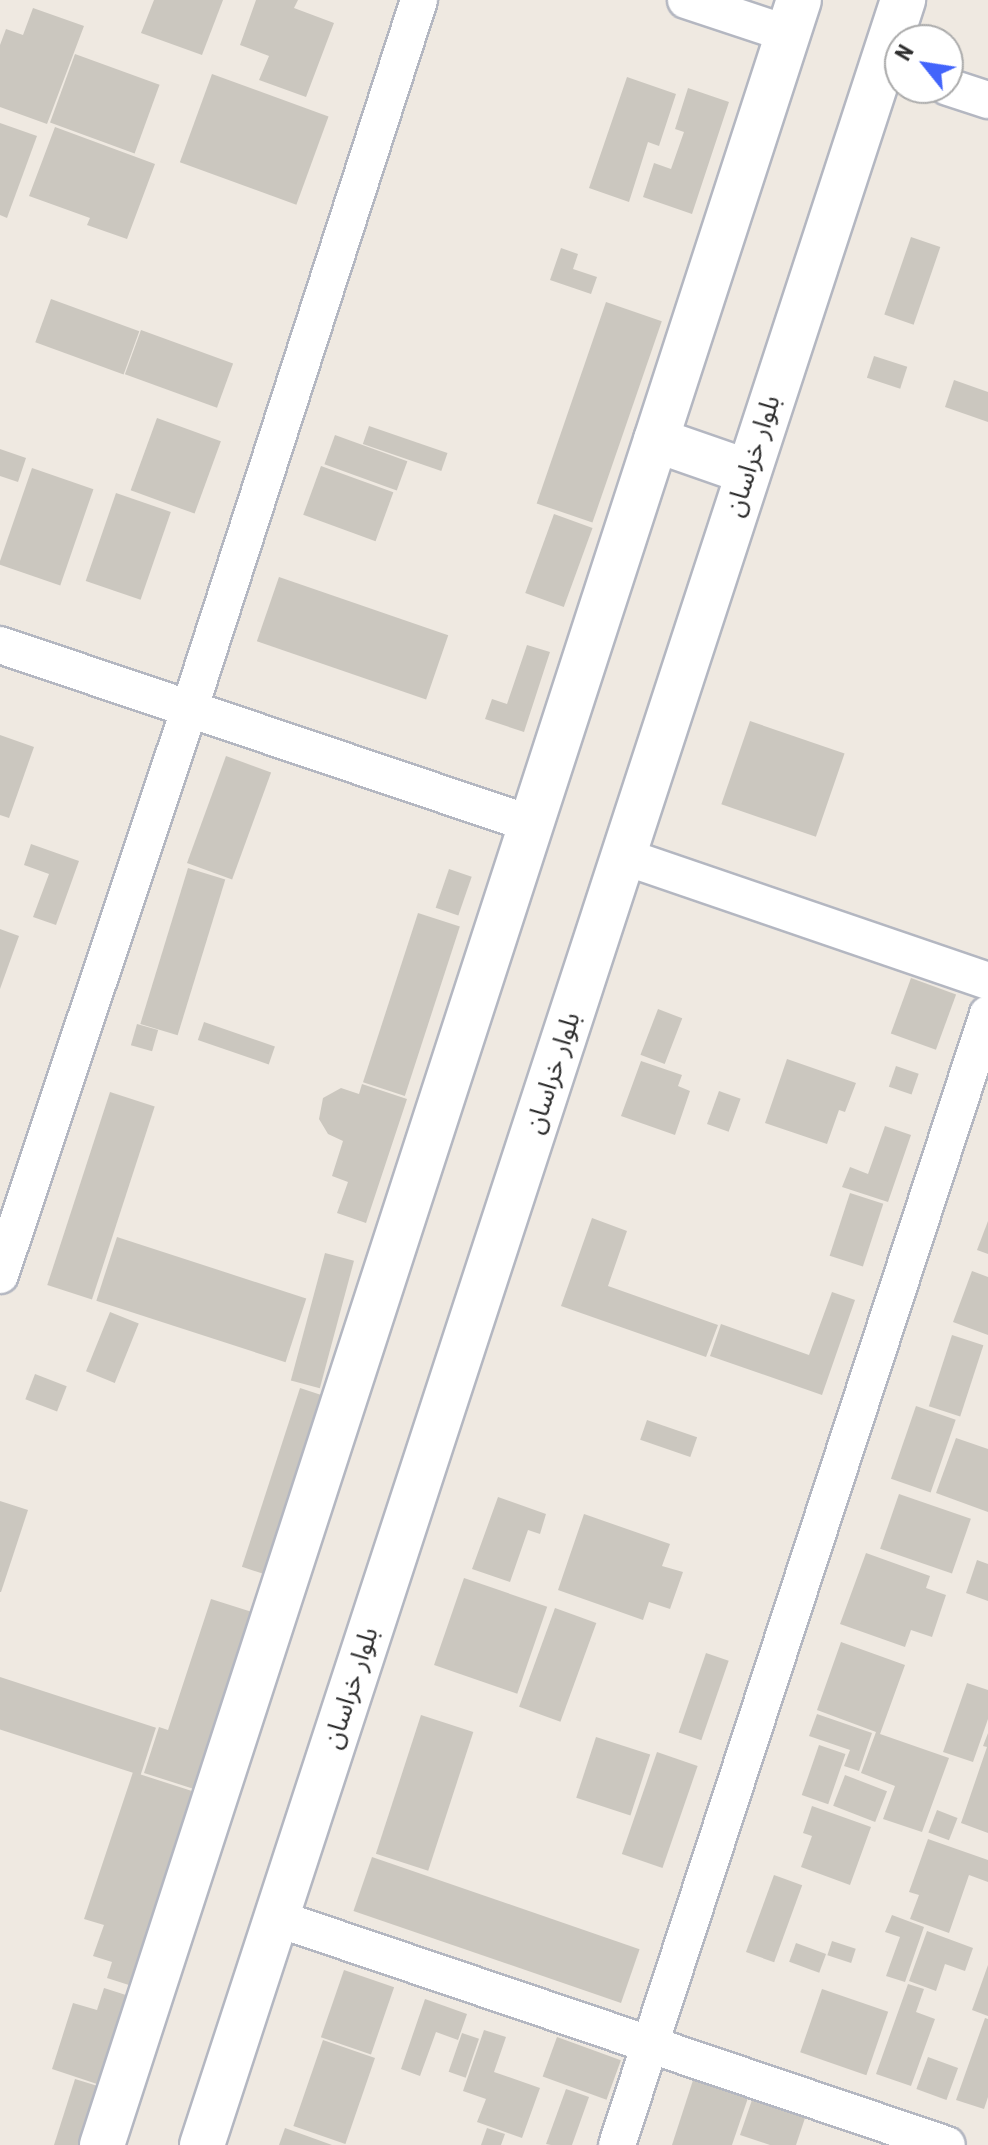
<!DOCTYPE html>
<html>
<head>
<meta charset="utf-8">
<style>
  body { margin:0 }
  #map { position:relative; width:988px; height:2145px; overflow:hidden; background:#efe9e1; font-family:"Roboto Condensed","Noto Sans Arabic",sans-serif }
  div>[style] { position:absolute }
  .building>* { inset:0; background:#cbc7bf; transform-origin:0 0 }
  .roads { filter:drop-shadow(2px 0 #b4b7c1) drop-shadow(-2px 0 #b4b7c1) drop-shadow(0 2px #b4b7c1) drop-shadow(0 -2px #b4b7c1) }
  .street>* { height:36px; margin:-18px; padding:0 18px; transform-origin:18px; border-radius:18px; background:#fff }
  .secondary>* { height:44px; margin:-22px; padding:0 22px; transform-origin:22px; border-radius:22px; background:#fff }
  span { translate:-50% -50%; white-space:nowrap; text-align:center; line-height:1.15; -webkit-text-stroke:7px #fff; paint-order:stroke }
  .street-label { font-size:26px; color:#2e2e2e }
  .north { position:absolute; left:884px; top:24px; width:80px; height:80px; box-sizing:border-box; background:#fff; border:2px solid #ababab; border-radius:50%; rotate:300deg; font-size:22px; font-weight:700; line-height:32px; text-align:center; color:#2e2e2e }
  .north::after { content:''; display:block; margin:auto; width:28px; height:36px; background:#4264fb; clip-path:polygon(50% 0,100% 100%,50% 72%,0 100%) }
</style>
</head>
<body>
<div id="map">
  <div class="building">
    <i style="clip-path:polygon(154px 0,223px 0,202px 55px,141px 33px)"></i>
    <i style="clip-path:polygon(256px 0,298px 0,294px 8px,334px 23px,306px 97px,259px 80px,269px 56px,240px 45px)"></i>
    <i style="clip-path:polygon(33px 8px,84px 26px,47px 124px,0 107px,0 45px,6px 29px,23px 35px)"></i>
    <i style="left:75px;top:54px;width:90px;height:73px;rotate:20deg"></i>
    <i style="left:212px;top:74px;width:124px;height:94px;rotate:20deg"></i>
    <i style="clip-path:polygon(627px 77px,676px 94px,659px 146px,648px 142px,629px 202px,589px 188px)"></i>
    <i style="clip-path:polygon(688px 88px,729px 102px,692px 214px,643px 197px,654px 163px,671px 169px,684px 132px,675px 129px)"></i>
    <i style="clip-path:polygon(0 123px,37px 136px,7px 218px,0 215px)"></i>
    <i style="clip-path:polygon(55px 127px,155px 164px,127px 239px,87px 225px,90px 218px,29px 196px)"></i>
    <i style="left:911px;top:237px;width:31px;height:82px;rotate:19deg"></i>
    <i style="clip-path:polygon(561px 248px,578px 254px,573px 269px,597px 277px,591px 294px,550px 280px)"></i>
    <i style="left:51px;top:299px;width:94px;height:46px;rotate:20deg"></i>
    <i style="left:606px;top:302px;width:59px;height:213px;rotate:19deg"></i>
    <i style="left:141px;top:330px;width:98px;height:47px;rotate:20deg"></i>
    <i style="left:874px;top:356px;width:35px;height:23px;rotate:18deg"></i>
    <i style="clip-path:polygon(954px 380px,988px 392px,988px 422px,945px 407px)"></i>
    <i style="left:157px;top:418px;width:68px;height:77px;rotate:20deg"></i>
    <i style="left:369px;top:426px;width:83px;height:19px;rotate:19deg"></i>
    <i style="left:335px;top:435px;width:77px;height:31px;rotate:20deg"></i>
    <i style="clip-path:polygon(0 449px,26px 458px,18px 482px,0 476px)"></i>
    <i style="left:321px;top:466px;width:77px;height:52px;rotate:20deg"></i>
    <i style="left:32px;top:468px;width:65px;height:102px;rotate:19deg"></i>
    <i style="left:116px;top:493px;width:58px;height:93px;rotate:19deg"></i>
    <i style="left:554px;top:514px;width:41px;height:84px;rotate:20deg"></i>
    <i style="left:279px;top:577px;width:179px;height:68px;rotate:19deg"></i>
    <i style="clip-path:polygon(527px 645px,550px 652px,524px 732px,485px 719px,492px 699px,507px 704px)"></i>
    <i style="left:750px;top:721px;width:100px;height:88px;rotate:19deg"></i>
    <i style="clip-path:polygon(0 735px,34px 747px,9px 818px,0 815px)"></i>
    <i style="left:226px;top:756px;width:48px;height:114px;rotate:20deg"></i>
    <i style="clip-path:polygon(31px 844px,79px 861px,56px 925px,33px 917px,49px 874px,24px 865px)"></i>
    <i style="left:188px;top:868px;width:39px;height:163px;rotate:17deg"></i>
    <i style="left:449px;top:869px;width:24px;height:41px;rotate:19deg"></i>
    <i style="left:418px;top:913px;width:44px;height:178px;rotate:18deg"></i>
    <i style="clip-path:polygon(0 929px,19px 936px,0 989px)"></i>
    <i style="left:911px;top:978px;width:48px;height:59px;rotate:20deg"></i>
    <i style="left:658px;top:1009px;width:26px;height:49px;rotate:21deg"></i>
    <i style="left:204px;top:1022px;width:75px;height:19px;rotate:19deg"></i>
    <i style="left:137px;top:1024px;width:22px;height:22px;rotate:16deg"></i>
    <i style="clip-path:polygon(787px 1059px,856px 1083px,845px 1112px,839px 1110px,827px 1144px,765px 1123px)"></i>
    <i style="clip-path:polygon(641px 1061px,682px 1075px,678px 1086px,690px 1091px,675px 1135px,621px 1116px)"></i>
    <i style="left:896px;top:1066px;width:24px;height:22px;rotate:19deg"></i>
    <i style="clip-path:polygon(362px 1084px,407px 1099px,366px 1223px,337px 1213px,348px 1182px,332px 1176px,343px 1141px,328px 1134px,319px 1119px,323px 1098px,341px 1088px,359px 1094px)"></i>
    <i style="left:719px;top:1091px;width:23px;height:35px;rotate:20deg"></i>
    <i style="left:110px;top:1092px;width:47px;height:203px;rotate:18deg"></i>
    <i style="clip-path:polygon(885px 1126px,911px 1135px,888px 1202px,842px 1187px,850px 1167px,868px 1174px)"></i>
    <i style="left:850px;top:1193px;width:35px;height:66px;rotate:18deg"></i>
    <i style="clip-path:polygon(592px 1218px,627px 1231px,608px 1286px,718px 1325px,706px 1357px,561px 1306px)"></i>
    <i style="clip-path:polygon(988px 1221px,988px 1254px,977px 1250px)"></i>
    <i style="left:117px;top:1237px;width:199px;height:67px;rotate:18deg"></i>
    <i style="left:325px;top:1253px;width:30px;height:132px;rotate:15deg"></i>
    <i style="clip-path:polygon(972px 1271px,988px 1277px,988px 1335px,953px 1322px)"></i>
    <i style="clip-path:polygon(832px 1292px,855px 1300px,822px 1395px,710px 1356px,721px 1324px,809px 1355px)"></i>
    <i style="left:110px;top:1312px;width:31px;height:64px;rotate:22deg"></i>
    <i style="left:952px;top:1335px;width:33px;height:75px;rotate:18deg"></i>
    <i style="left:35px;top:1374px;width:34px;height:27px;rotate:21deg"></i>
    <i style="left:300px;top:1388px;width:28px;height:188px;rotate:18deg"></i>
    <i style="left:916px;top:1406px;width:42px;height:77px;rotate:19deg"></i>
    <i style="left:647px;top:1420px;width:53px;height:21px;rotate:19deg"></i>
    <i style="clip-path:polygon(956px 1438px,988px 1449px,988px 1512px,936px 1493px)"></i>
    <i style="left:899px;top:1494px;width:76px;height:58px;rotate:19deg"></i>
    <i style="clip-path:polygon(498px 1497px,546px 1514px,540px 1534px,528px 1530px,510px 1582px,472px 1569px)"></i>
    <i style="clip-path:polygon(0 1501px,28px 1510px,1px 1592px,0 1592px)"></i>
    <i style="clip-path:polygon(584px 1514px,670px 1544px,662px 1566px,683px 1572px,670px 1609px,649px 1602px,643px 1620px,558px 1590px)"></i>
    <i style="clip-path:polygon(866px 1553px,930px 1576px,926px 1588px,946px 1595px,932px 1637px,911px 1630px,905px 1647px,840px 1624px)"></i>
    <i style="clip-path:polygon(977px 1560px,988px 1564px,988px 1601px,966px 1593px)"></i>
    <i style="left:464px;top:1578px;width:88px;height:92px;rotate:19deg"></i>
    <i style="clip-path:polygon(211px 1599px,252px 1612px,194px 1789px,144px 1773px,159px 1727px,168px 1730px)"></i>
    <i style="left:555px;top:1608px;width:44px;height:105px;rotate:20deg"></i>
    <i style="clip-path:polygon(841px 1642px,905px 1665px,880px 1734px,949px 1758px,922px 1832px,883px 1819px,895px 1786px,861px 1773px,876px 1732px,817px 1710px)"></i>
    <i style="left:706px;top:1653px;width:24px;height:84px;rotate:19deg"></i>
    <i style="left:0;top:1677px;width:164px;height:50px;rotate:18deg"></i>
    <i style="clip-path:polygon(967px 1683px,988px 1690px,988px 1719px,973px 1762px,943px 1752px)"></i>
    <i style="clip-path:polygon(817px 1714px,872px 1733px,859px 1771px,844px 1766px,850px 1750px,809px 1736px)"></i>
    <i style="left:421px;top:1715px;width:55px;height:146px;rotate:18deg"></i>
    <i style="clip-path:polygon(988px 1733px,988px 1833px,961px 1823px,987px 1747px,983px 1746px)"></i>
    <i style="left:596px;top:1737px;width:57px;height:64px;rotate:18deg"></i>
    <i style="left:819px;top:1745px;width:28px;height:53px;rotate:19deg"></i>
    <i style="left:657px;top:1752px;width:43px;height:108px;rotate:19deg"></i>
    <i style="clip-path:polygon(133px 1772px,195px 1792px,132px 1986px,107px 1978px,112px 1962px,93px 1956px,104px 1925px,84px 1919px)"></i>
    <i style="left:845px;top:1775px;width:45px;height:33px;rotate:21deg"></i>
    <i style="clip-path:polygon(812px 1806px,871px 1827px,850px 1885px,801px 1867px,812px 1836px,803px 1833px)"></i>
    <i style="left:937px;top:1810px;width:22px;height:24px;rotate:21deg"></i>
    <i style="clip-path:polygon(928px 1839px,988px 1860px,988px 1882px,969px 1875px,949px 1933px,910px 1919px,919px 1895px,909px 1892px)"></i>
    <i style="left:372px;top:1857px;width:283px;height:57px;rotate:19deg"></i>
    <i style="left:774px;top:1875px;width:30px;height:82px;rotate:20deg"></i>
    <i style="clip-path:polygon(892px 1915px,924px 1927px,905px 1982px,886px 1976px,900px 1937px,885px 1932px)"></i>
    <i style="clip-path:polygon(927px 1931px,973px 1948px,965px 1971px,945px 1964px,936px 1991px,909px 1981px)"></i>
    <i style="left:832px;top:1941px;width:25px;height:15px;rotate:18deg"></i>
    <i style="left:796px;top:1943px;width:32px;height:20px;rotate:20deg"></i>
    <i style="clip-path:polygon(988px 1965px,988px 2016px,972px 2010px)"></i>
    <i style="left:344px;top:1970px;width:53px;height:71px;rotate:19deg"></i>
    <i style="clip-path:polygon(908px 1984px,924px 1989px,916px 2012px,935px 2019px,911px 2086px,876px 2074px)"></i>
    <i style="clip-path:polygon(104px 1988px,129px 1996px,100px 2085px,52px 2069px,73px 2003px,97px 2010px)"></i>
    <i style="left:822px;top:1989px;width:70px;height:67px;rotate:19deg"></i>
    <i style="clip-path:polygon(425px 1999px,467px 2014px,458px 2040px,436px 2032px,420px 2076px,401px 2069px)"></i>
    <i style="clip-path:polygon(985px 2018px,988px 2019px,988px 2097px,984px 2109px,956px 2100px)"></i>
    <i style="clip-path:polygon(484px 2030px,506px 2037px,494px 2072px,540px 2088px,522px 2138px,477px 2122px,486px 2099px,463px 2091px)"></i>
    <i style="left:462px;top:2033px;width:18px;height:41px;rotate:19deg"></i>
    <i style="left:557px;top:2037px;width:68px;height:42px;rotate:20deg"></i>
    <i style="left:323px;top:2040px;width:55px;height:91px;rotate:19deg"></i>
    <i style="left:928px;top:2057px;width:32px;height:34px;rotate:20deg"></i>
    <i style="clip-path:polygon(695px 2074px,750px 2092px,732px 2145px,672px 2145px)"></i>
    <i style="clip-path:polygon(75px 2079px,101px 2087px,83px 2145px,54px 2145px)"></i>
    <i style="clip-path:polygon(566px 2089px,589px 2097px,572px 2145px,551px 2145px,546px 2144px)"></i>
    <i style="clip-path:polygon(753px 2097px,806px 2115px,796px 2145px,770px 2145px,740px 2135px)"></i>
    <i style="clip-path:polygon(285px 2128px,332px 2145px,279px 2145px)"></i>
    <i style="clip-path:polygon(487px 2128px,505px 2134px,501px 2145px,481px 2145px)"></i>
  </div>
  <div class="roads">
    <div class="street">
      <i style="left:686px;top:0;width:108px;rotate:18.4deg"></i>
      <i style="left:948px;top:87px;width:42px;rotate:18deg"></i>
      <i style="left:0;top:645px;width:560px;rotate:18.63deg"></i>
      <i style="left:623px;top:856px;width:386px;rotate:18.9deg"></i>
      <i style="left:0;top:1275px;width:599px;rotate:-71.5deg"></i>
      <i style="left:190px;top:707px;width:743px;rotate:-72.05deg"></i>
      <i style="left:276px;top:1918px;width:708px;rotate:18.69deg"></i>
      <i style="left:617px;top:2145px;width:1190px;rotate:-71.84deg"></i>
    </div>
    <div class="secondary">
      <i style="left:656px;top:440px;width:97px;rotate:19.2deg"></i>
      <i style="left:102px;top:2145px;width:2255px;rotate:-72deg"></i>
      <i style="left:202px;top:2145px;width:2257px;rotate:-71.9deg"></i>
    </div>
  </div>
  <div class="street-label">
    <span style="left:753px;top:456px;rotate:-72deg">بلوار خراسان</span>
    <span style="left:553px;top:1073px;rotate:-72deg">بلوار خراسان</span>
    <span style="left:351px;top:1688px;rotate:-72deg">بلوار خراسان</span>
  </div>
  <div class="north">N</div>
</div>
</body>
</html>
